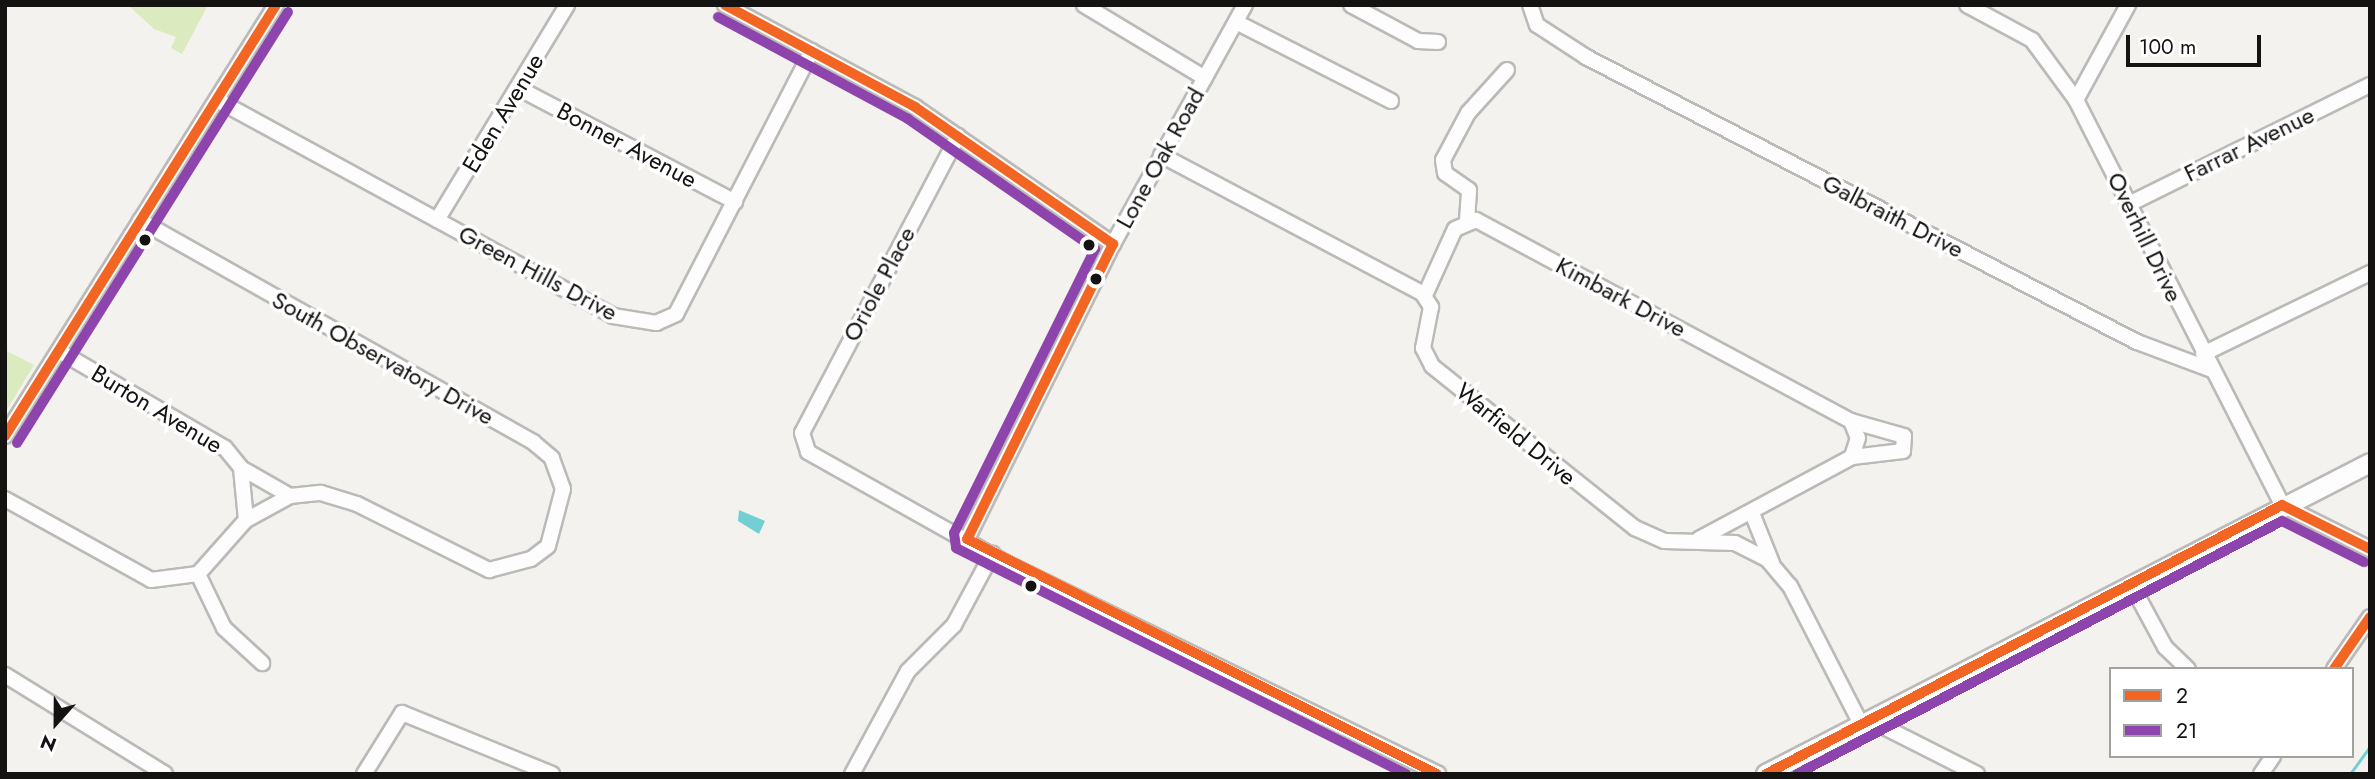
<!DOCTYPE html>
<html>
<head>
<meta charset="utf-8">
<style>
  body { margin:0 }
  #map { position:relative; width:2375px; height:779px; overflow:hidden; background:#f4f2ef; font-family:Jost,sans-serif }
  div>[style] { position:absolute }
  .green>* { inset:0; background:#dceabf }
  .water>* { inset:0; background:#74cfd4 }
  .stream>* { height:2.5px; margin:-1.25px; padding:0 1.25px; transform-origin:1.25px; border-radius:1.25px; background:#74cfd4 }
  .roads { filter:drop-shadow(2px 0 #bbbab8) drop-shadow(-2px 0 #bbbab8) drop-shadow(0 2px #bbbab8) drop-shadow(0 -2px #bbbab8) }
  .minor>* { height:14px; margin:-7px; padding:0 7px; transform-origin:7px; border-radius:7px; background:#fdfdfd }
  .major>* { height:18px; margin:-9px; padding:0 9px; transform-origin:9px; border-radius:9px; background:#fdfdfd }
  .bus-1>* { height:10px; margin:-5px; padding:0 5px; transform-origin:5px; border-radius:5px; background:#f26522 }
  .bus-2>* { height:10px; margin:-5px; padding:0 5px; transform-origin:5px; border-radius:5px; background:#8e44ad }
  .dots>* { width:19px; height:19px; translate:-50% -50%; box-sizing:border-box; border:4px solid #fff; border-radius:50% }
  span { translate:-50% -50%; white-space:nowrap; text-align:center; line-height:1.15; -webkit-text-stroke:7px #fff; paint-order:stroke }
  .street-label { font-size:24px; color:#141312 }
  .frame { position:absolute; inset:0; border:7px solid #141312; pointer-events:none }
  .legend { position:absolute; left:2109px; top:667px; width:245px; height:91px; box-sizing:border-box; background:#fff; border:2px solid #a1a1a0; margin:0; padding:9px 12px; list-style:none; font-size:21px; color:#141312 }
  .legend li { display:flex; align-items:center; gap:14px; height:35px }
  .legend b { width:35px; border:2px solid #a1a1a0 }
  .north { position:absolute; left:21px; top:688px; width:70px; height:70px; -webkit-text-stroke:5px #fff; paint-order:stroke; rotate:201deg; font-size:19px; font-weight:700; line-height:28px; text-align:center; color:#141312 }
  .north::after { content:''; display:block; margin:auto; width:24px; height:32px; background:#141312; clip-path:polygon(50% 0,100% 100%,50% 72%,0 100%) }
  .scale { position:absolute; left:2126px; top:35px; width:135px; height:32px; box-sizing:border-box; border:4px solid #141312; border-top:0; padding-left:9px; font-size:21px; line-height:24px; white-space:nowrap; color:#141312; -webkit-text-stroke:5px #fff; paint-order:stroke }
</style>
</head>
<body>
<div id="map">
  <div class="green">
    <i style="clip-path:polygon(128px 5px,208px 5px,182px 54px,171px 48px,176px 37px,154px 29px)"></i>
    <i style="clip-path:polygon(5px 350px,34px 365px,5px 413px)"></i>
  </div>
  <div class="water">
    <i style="clip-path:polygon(739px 510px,765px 521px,759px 534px,738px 521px)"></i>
  </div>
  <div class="stream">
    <i style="left:2350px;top:774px;width:34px;rotate:-54deg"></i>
  </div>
  <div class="roads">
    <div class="minor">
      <i style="left:725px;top:5px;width:216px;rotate:28.2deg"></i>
      <i style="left:915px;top:107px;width:241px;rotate:34.7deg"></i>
      <i style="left:1084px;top:5px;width:141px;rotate:31.1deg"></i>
      <i style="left:1351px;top:5px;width:76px;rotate:28.2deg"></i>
      <i style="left:1418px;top:41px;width:20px;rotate:3deg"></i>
      <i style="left:1530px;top:5px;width:21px;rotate:71deg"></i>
      <i style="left:1537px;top:25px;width:59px;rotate:33.1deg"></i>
      <i style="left:1586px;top:57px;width:620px;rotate:27.35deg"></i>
      <i style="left:2137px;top:342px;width:80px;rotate:20.5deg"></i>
      <i style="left:1967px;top:5px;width:74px;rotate:28.3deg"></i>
      <i style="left:2032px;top:40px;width:74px;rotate:53.7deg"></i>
      <i style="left:2076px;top:100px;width:454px;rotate:63deg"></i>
      <i style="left:2282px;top:505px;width:98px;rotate:26.6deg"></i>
      <i style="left:1236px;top:22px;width:174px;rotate:27deg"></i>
      <i style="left:520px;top:89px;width:243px;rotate:27.7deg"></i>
      <i style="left:2076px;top:100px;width:108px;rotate:-61.3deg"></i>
      <i style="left:219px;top:101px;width:449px;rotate:28.6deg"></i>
      <i style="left:613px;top:316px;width:44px;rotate:9.2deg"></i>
      <i style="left:656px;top:323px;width:22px;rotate:-24deg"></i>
      <i style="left:676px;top:314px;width:296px;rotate:-62.7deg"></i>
      <i style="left:958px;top:136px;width:335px;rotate:117.7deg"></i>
      <i style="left:802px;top:433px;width:20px;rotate:72deg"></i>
      <i style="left:808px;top:452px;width:225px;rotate:29.3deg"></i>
      <i style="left:1004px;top:562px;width:483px;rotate:26deg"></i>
      <i style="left:1161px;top:155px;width:295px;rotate:27.9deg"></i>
      <i style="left:1422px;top:293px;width:17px;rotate:57deg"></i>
      <i style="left:1431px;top:307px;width:42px;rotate:101deg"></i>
      <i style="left:1423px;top:348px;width:20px;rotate:63deg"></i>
      <i style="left:1432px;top:366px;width:260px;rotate:38.6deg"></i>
      <i style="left:1635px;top:528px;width:32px;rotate:24deg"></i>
      <i style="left:1664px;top:541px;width:71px;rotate:1.6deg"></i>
      <i style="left:1735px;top:543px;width:36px;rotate:27deg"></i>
      <i style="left:1767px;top:559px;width:35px;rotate:50deg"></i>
      <i style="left:1790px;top:586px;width:155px;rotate:62.8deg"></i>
      <i style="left:2129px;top:204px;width:269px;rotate:-26.3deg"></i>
      <i style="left:437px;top:220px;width:251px;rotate:-58.8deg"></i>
      <i style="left:1467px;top:220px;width:30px;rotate:-86deg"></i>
      <i style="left:1469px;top:190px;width:29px;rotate:-145deg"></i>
      <i style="left:1445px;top:173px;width:13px;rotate:-99deg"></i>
      <i style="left:1443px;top:160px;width:53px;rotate:-62deg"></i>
      <i style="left:1468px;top:113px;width:58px;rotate:-47.8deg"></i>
      <i style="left:1425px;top:295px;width:72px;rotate:-65.6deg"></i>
      <i style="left:1455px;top:229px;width:23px;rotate:-23deg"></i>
      <i style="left:1476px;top:220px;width:425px;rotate:28.2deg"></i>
      <i style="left:1851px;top:421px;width:55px;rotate:15.8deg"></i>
      <i style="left:1904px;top:436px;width:15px;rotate:94deg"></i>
      <i style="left:1903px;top:451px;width:51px;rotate:173.3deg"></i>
      <i style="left:1852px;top:457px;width:174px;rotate:151.8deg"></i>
      <i style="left:59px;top:351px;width:192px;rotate:30.3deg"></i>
      <i style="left:225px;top:448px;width:26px;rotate:51deg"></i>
      <i style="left:241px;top:468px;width:52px;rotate:84.5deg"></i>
      <i style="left:2203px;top:354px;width:186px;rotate:-25.9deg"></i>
      <i style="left:1851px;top:421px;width:18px;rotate:68deg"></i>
      <i style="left:1858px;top:438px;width:20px;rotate:108deg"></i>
      <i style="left:5px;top:436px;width:509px;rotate:-57.84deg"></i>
      <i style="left:241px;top:468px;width:56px;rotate:29.7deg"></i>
      <i style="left:5px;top:499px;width:167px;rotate:29deg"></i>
      <i style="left:151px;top:580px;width:47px;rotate:-7.3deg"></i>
      <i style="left:198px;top:574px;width:72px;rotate:-48.4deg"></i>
      <i style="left:246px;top:520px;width:50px;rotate:-28.6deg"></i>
      <i style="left:290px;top:496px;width:31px;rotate:-6deg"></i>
      <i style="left:321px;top:493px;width:38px;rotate:17deg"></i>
      <i style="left:357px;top:504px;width:148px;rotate:26.6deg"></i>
      <i style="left:489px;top:570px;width:43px;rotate:-14.7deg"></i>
      <i style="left:531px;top:559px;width:21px;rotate:-37deg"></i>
      <i style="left:548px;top:546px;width:59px;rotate:-75.3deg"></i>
      <i style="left:563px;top:489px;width:33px;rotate:-110deg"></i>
      <i style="left:552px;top:458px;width:25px;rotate:-140deg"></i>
      <i style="left:533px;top:442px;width:451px;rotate:-150.6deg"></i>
      <i style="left:1752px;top:513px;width:54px;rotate:68.2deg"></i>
      <i style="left:967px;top:539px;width:329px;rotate:-63.7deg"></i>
      <i style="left:1113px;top:244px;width:273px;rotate:-61.1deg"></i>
      <i style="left:198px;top:574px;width:60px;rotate:64.3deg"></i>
      <i style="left:224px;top:628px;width:52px;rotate:42.6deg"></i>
      <i style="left:2131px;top:584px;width:72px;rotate:61.6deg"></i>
      <i style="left:2165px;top:647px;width:32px;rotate:44deg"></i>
      <i style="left:2334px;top:669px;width:63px;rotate:-55.3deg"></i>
      <i style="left:5px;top:675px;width:188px;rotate:31.7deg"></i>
      <i style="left:1870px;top:720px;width:120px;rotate:26.8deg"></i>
      <i style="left:364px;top:774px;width:72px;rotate:-58.1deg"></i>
      <i style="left:402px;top:713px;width:162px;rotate:22.1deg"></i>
      <i style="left:852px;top:774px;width:117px;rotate:-61.5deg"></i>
      <i style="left:908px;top:671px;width:65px;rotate:-45deg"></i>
      <i style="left:954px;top:625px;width:81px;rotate:-61.8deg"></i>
      <i style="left:2261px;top:774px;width:22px;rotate:-56deg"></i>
    </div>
    <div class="major">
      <i style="left:1766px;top:774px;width:679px;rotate:-27.24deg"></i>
    </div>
  </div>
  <div class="bus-1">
    <i style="left:725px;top:5px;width:216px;rotate:28.2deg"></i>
    <i style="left:915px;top:107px;width:241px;rotate:34.7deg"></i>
    <i style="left:1113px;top:244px;width:329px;rotate:116.3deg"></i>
    <i style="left:967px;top:539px;width:525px;rotate:26.57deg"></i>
    <i style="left:5px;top:436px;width:509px;rotate:-57.84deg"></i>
    <i style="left:2334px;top:669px;width:63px;rotate:-55.3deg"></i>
    <i style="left:1766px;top:774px;width:582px;rotate:-27.53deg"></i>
    <i style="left:2282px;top:505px;width:98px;rotate:26.6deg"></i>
  </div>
  <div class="bus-2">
    <i style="left:718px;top:17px;width:216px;rotate:28.2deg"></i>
    <i style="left:908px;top:119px;width:228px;rotate:34.8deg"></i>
    <i style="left:1095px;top:249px;width:317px;rotate:116.4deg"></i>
    <i style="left:954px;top:533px;width:15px;rotate:82deg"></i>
    <i style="left:956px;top:548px;width:504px;rotate:26.67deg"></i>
    <i style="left:17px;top:443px;width:509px;rotate:-57.84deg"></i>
    <i style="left:1797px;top:774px;width:547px;rotate:-27.55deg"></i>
    <i style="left:2282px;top:521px;width:92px;rotate:26.6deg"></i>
  </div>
  <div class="dots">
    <i style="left:145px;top:240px;background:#141312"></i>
    <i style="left:1089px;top:245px;background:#141312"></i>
    <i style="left:1096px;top:279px;background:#141312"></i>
    <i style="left:1031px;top:586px;background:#141312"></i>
  </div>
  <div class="street-label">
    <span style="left:503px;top:113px;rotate:-59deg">Eden Avenue</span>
    <span style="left:2249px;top:144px;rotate:-26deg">Farrar Avenue</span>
    <span style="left:627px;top:145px;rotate:28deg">Bonner Avenue</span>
    <span style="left:1160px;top:158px;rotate:-61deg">Lone Oak Road</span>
    <span style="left:1893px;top:216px;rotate:27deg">Galbraith Drive</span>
    <span style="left:2145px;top:237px;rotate:64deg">Overhill Drive</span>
    <span style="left:538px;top:273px;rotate:28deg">Green Hills Drive</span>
    <span style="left:879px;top:284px;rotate:-62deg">Oriole Place</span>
    <span style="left:1621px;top:297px;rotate:28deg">Kimbark Drive</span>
    <span style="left:383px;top:358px;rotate:29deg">South Observatory Drive</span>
    <span style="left:157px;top:409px;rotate:31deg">Burton Avenue</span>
    <span style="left:1516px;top:434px;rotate:39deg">Warfield Drive</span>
  </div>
  <div class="frame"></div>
  <ul class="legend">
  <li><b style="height:9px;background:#f26522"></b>2</li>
  <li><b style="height:9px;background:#8e44ad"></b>21</li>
  </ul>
  <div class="north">N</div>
  <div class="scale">100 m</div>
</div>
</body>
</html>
